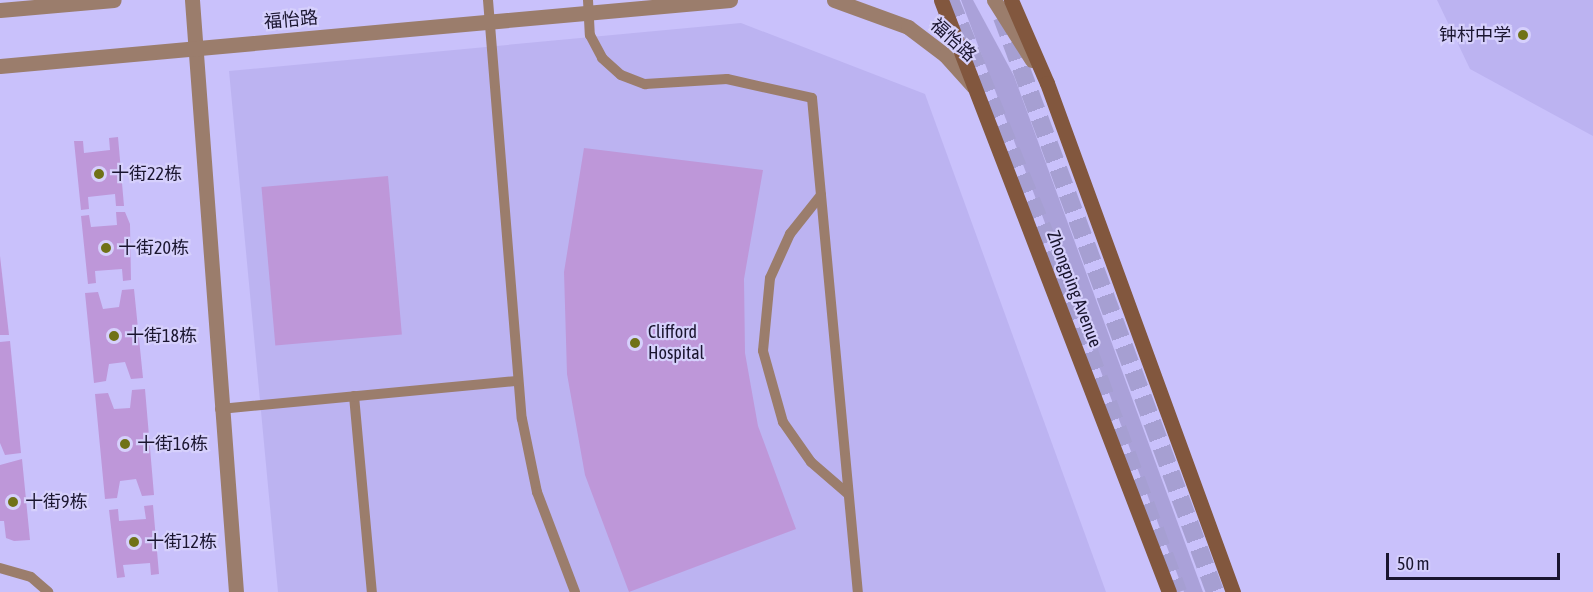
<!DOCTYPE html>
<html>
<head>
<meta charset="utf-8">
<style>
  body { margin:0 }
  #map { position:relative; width:1593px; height:592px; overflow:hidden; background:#c9c1fb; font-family:"Asap Condensed","Noto Sans SC",sans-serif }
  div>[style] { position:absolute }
  .built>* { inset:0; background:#bcb3f1 }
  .green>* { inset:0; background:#aaa1d9 }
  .building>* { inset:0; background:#be97d9; transform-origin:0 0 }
  .motorway-tunnel>* { height:18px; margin-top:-9px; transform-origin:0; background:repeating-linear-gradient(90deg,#a69fd2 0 18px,transparent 0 27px) }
  .service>* { height:10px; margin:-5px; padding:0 5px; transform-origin:5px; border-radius:5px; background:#9b7d6c }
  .minor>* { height:15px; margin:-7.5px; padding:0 7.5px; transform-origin:7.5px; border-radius:7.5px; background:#9b7d6c }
  .secondary>* { height:15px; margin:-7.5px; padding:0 7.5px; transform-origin:7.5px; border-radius:7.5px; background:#82573e }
  .dots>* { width:16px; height:16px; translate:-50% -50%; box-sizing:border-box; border:3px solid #d6d0fc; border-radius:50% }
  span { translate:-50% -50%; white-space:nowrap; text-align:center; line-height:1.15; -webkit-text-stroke:4.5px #d6d0fc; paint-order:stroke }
  .street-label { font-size:18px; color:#1a152f }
  .poi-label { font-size:18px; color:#1a152f }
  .right { translate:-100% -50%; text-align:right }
  .left { translate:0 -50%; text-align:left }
  .scale { position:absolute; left:1386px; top:553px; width:174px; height:27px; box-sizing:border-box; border:3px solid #1a152f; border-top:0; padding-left:8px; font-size:18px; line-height:21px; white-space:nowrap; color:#1a152f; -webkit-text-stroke:4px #d6d0fc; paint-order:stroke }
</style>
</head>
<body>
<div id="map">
  <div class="built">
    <i style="clip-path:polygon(1437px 0,1593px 0,1593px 136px,1470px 69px)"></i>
    <i style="clip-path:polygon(741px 23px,925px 94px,1106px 592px,278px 592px,229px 71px)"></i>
  </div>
  <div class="green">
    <i style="clip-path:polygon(961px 0,973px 0,1014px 76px,1203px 592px,1184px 592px)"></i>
  </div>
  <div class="building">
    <i style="clip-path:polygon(118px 137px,124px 206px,116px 206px,115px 194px,88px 197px,89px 209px,81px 210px,74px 141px,83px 141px,84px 153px,110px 150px,109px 138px)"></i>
    <i style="clip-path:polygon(584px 148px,763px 170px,744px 279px,745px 353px,758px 426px,796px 529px,629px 592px,585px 475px,567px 374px,564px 272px)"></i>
    <i style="left:388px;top:176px;width:159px;height:127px;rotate:85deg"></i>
    <i style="clip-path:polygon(116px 212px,125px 212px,130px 224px,131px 280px,123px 281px,122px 269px,95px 271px,96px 283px,88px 284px,81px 216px,89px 215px,91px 227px,117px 225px)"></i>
    <i style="clip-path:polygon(0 256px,9px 335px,0 335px)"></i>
    <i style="clip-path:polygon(134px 289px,143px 378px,131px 379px,125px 362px,109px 364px,106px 381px,94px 383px,85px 293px,98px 292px,103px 309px,119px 307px,122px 290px)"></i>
    <i style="clip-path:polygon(10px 341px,21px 453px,5px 455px,0 443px,0 342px)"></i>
    <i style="clip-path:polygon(145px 389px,154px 495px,142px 496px,136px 479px,120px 481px,117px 498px,105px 499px,95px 394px,108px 393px,114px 409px,130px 408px,132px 390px)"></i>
    <i style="clip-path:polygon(22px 459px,30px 540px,14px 541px,6px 538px,4px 521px,0 521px,0 465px)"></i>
    <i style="clip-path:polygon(153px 505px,159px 574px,151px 575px,150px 563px,123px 565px,125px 577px,117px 578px,109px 510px,118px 509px,119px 521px,146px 519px,144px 506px)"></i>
  </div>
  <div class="motorway-tunnel">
    <i style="left:950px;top:0;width:271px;rotate:67.9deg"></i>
    <i style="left:1052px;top:251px;width:364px;rotate:69.7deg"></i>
    <i style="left:1002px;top:17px;width:613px;rotate:69.67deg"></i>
  </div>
  <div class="service">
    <i style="left:488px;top:0;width:420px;rotate:85.4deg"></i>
    <i style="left:522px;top:419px;width:75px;rotate:78.4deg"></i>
    <i style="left:537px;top:492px;width:107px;rotate:69.2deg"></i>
    <i style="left:588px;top:0;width:35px;rotate:87deg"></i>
    <i style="left:590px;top:35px;width:26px;rotate:62deg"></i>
    <i style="left:602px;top:58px;width:25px;rotate:42deg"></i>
    <i style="left:621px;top:75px;width:26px;rotate:21deg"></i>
    <i style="left:645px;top:84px;width:82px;rotate:-3.5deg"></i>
    <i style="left:727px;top:79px;width:87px;rotate:12.6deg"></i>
    <i style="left:812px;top:98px;width:496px;rotate:84.7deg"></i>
    <i style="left:821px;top:195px;width:50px;rotate:128.5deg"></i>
    <i style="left:790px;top:234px;width:48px;rotate:114.4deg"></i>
    <i style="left:770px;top:278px;width:73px;rotate:95.5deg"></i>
    <i style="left:763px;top:351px;width:74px;rotate:74.3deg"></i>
    <i style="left:783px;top:422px;width:49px;rotate:55deg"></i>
    <i style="left:811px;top:462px;width:49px;rotate:40.9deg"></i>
    <i style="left:354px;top:396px;width:197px;rotate:84.8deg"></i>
    <i style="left:220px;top:409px;width:299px;rotate:-5.4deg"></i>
    <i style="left:0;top:568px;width:32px;rotate:16deg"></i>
    <i style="left:31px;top:577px;width:23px;rotate:41deg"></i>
  </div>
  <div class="minor">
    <i style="left:192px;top:0;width:594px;rotate:85.75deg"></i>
    <i style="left:834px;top:0;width:79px;rotate:20deg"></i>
    <i style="left:908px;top:27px;width:46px;rotate:37.1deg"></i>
    <i style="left:945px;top:55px;width:42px;rotate:47.9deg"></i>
    <i style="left:994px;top:0;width:71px;rotate:57.7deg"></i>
    <i style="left:0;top:10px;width:114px;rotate:-5deg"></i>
    <i style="left:0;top:66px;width:733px;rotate:-5.17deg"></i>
  </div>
  <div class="secondary">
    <i style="left:941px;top:0;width:634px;rotate:68.94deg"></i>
    <i style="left:1011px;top:0;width:90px;rotate:66.6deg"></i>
    <i style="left:1047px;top:83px;width:542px;rotate:69.93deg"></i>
  </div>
  <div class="dots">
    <i style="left:1523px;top:35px;background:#707218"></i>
    <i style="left:99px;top:174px;background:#707218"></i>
    <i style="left:106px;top:248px;background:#707218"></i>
    <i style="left:114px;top:336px;background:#707218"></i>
    <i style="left:635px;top:343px;background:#707218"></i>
    <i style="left:125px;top:444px;background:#707218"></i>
    <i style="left:13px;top:502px;background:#707218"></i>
    <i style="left:134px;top:542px;background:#707218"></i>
  </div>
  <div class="street-label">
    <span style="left:291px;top:20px;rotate:-5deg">福怡路</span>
    <span style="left:953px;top:40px;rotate:42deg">福怡路</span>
    <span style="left:1074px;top:289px;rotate:69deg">Zhongping Avenue</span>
  </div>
  <div class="poi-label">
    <span class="right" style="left:1511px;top:35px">钟村中学</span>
    <span class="left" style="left:111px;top:174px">十街22栋</span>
    <span class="left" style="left:118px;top:248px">十街20栋</span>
    <span class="left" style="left:648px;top:343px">Clifford<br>Hospital</span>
    <span class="left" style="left:126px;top:336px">十街18栋</span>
    <span class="left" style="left:137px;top:444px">十街16栋</span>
    <span class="left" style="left:25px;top:502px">十街9栋</span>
    <span class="left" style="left:146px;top:542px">十街12栋</span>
  </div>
  <div class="scale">50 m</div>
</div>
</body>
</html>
